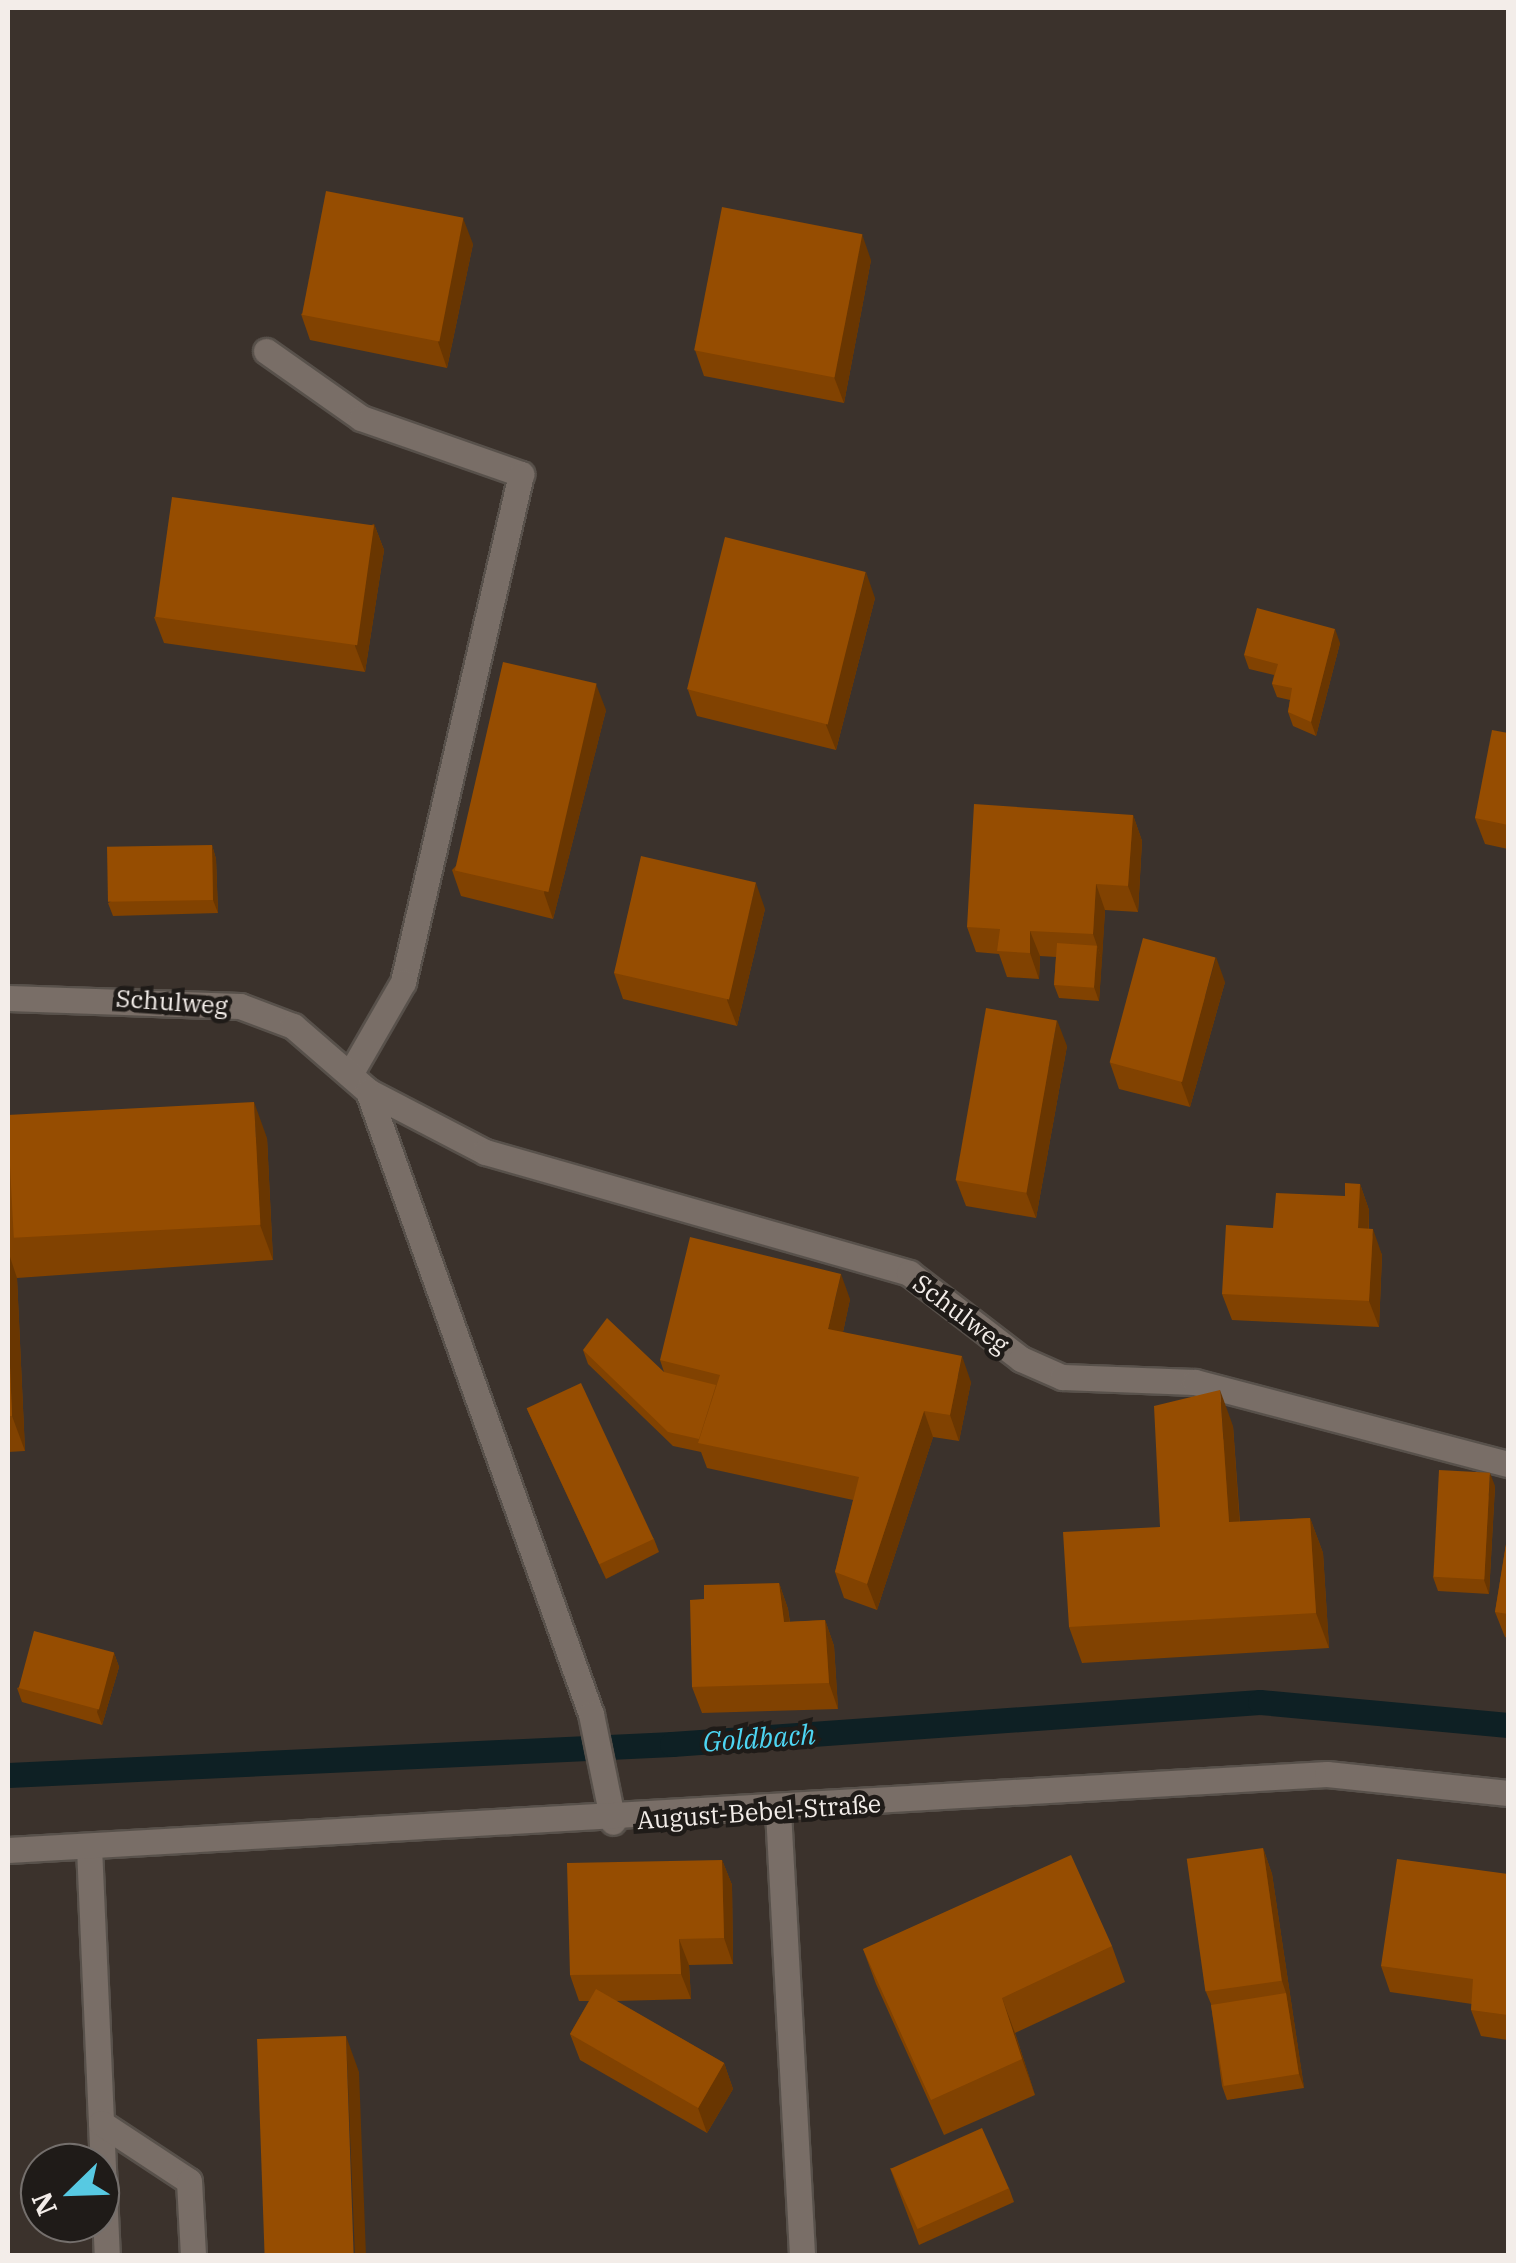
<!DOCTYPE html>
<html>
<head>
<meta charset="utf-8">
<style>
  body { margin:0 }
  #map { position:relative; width:1516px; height:2263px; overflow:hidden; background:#3b322c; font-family:"IBM Plex Serif",serif }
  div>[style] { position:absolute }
  .stream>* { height:25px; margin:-12.5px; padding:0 12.5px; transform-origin:12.5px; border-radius:12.5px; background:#0e2024 }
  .roads { filter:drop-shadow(2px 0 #58514b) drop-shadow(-2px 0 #58514b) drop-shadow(0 2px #58514b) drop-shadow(0 -2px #58514b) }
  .lane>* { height:25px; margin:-12.5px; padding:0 12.5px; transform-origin:12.5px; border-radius:12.5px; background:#796e67 }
  .street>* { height:25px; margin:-12.5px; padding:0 12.5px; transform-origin:12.5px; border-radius:12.5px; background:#796e67 }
  .secondary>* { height:25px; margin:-12.5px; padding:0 12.5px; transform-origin:12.5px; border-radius:12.5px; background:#796e67 }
  .wall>* { inset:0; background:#814201 }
  .shaded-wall>* { inset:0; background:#693601 }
  .building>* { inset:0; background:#964d01; transform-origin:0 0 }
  span { translate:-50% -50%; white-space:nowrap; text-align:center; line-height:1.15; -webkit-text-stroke:9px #1f1b18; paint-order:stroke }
  .street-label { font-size:25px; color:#f3ede9 }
  .water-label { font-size:28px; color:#4dd5f2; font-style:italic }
  .frame { position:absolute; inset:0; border:10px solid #f3ede9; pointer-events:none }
  .north { position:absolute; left:20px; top:2143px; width:100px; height:100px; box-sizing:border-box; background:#1f1b18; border:2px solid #746f6c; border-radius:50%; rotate:247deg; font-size:28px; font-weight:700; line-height:40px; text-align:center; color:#f3ede9 }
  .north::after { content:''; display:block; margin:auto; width:35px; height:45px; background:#57c9e2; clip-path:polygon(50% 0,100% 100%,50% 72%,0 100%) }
</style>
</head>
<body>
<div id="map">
  <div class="stream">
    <i style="left:8px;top:1775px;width:665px;rotate:-2.67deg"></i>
    <i style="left:672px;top:1744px;width:589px;rotate:-4.09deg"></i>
    <i style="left:1260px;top:1702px;width:249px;rotate:5.3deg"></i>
  </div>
  <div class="roads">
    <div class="lane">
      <i style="left:266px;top:351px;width:116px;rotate:35.2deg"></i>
      <i style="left:361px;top:418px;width:170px;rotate:19.3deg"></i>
      <i style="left:521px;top:474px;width:522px;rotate:103.08deg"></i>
      <i style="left:403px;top:982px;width:106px;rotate:119.9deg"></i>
      <i style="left:778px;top:1811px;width:446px;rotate:86.9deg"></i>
      <i style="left:89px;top:1847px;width:409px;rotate:87.5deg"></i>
      <i style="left:101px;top:2123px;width:105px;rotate:33.4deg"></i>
      <i style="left:189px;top:2181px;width:75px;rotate:86.9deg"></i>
    </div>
    <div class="street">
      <i style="left:8px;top:998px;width:232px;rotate:2deg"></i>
      <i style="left:240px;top:1006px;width:57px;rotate:20.7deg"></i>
      <i style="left:293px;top:1026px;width:99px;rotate:40.9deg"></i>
      <i style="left:368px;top:1091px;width:132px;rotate:27.5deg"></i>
      <i style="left:485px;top:1152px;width:441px;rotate:15.9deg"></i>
      <i style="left:909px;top:1273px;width:141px;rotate:37.5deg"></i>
      <i style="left:1021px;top:1359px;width:45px;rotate:23.7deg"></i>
      <i style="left:1062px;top:1377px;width:133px;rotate:2.2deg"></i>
      <i style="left:1195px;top:1382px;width:324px;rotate:14.7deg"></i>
      <i style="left:368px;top:1091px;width:662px;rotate:70.31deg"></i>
      <i style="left:591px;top:1714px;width:110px;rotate:78.5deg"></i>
    </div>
    <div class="secondary">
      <i style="left:8px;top:1850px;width:1321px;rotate:-3.3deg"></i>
      <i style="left:1327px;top:1774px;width:182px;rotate:6deg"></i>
    </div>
  </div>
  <div class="wall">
    <i style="clip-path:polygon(473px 244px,447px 368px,310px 340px,301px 314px)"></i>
    <i style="clip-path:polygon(871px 260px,844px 403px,704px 376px,695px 350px)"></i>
    <i style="clip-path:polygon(374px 524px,384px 550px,365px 672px,164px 643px,154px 617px)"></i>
    <i style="clip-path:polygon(875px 598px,836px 750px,697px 716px,688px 690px)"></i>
    <i style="clip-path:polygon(1340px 643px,1316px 736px,1293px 726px,1288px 712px,1290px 700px,1277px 697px,1272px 684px,1274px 675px,1249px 669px,1244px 655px)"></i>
    <i style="clip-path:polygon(606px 710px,553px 919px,461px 896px,452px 870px)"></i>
    <i style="clip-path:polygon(1508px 733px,1508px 849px,1485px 844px,1475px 818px)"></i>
    <i style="clip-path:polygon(1133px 815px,1142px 841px,1138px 912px,1105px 910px,1099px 1001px,1059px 998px,1054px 985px,1056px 957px,1040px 956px,1039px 979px,1007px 977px,999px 954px,976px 952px,967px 927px)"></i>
    <i style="clip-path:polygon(212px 845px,216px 859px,218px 913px,113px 916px,108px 903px)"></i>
    <i style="clip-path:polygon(765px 909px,737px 1026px,623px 999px,614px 973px)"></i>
    <i style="clip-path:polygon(1225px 982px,1190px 1107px,1119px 1089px,1110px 1063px)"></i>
    <i style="clip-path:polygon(1067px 1046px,1036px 1218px,966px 1206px,956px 1180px)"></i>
    <i style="clip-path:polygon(8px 1119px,267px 1138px,273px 1260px,17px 1278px,25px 1451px,8px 1452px)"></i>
    <i style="clip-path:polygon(1360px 1184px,1369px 1210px,1369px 1229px,1382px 1255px,1379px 1327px,1232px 1320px,1222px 1294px,1273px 1228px,1345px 1196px)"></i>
    <i style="clip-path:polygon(850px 1299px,843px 1332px,971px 1382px,959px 1441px,933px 1437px,877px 1610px,844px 1598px,835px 1572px,853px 1500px,707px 1468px,701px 1452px,673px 1446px,588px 1364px,583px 1350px,664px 1372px,660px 1360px)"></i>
    <i style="clip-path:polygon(527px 1409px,654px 1539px,659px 1552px,606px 1579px)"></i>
    <i style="clip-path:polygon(1233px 1426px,1240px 1522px,1310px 1518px,1323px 1553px,1329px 1648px,1082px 1663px,1069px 1627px,1160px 1527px)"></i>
    <i style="clip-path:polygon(1495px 1486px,1489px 1594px,1438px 1591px,1433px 1577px)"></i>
    <i style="clip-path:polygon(1508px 1532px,1508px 1638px,1505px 1637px,1495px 1612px)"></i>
    <i style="clip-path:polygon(779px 1583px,788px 1609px,790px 1622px,825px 1620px,834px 1646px,838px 1709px,702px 1713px,692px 1687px,704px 1599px)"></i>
    <i style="clip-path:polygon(114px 1653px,119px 1667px,102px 1725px,22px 1702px,17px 1688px)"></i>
    <i style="clip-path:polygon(1263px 1848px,1272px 1874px,1304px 2088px,1227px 2100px,1222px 2086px,1211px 2004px,1206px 1992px)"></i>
    <i style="clip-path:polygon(722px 1860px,732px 1885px,733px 1964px,689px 1965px,691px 1999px,616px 2001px,724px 2063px,733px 2089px,707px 2133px,580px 2060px,570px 2034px,589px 2001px,579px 2001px,570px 1975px)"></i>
    <i style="clip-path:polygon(1508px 1874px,1508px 2040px,1481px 2036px,1471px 2010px,1472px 2004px,1390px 1992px,1381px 1966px)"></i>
    <i style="clip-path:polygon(1112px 1946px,1125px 1982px,1015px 2033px,1035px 2095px,944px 2135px,876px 1984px,863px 1949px)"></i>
    <i style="clip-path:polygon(890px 2168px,1009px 2188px,1014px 2202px,919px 2245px)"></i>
  </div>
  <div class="shaded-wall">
    <i style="clip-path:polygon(463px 218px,473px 244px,447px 368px,438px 342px)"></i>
    <i style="clip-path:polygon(862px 234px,871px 260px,844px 403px,834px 377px)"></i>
    <i style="clip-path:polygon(374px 524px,384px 550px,365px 672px,355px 646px)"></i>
    <i style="clip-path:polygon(866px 572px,875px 598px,836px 750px,826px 725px)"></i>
    <i style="clip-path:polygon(1335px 629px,1340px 643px,1316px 736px,1311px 722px)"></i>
    <i style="clip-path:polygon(596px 684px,606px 710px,553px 919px,544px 893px)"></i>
    <i style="clip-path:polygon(1133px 815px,1142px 841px,1138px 912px,1128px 886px)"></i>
    <i style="clip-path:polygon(212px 845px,216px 859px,218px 913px,213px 900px)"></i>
    <i style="clip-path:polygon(756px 883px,765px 909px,737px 1026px,727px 1000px)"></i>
    <i style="clip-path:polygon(1096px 884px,1105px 910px,1102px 960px,1093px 934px)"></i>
    <i style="clip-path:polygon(1030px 931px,1040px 956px,1039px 979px,1030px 953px)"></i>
    <i style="clip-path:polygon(1097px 946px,1102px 960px,1099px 1001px,1094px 987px)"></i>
    <i style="clip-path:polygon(1216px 957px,1225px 982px,1190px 1107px,1181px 1082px)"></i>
    <i style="clip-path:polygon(1057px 1020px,1067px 1046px,1036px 1218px,1026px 1192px)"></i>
    <i style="clip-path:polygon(254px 1102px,267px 1138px,273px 1260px,260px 1225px)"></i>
    <i style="clip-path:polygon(1360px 1184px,1369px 1210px,1368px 1254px,1358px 1228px)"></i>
    <i style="clip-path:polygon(1373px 1229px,1382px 1255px,1379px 1327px,1369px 1301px)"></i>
    <i style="clip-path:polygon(8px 1251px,17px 1278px,25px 1451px,12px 1416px,8px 1316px)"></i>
    <i style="clip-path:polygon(841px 1274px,850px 1299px,838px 1355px,828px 1329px)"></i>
    <i style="clip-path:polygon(962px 1356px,971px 1382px,959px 1441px,950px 1415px)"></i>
    <i style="clip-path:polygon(1220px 1390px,1233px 1426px,1242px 1558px,1229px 1522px)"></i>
    <i style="clip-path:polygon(924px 1411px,933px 1437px,877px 1610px,867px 1584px)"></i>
    <i style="clip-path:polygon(1490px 1473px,1495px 1486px,1489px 1594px,1484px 1580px)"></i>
    <i style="clip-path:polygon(1310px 1518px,1323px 1553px,1329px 1648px,1316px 1613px)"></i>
    <i style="clip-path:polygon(779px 1583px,788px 1609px,793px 1648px,784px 1622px)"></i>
    <i style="clip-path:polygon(825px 1620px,834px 1646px,838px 1709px,829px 1683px)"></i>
    <i style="clip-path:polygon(114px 1653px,119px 1667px,102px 1725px,97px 1712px)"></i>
    <i style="clip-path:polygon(1263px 1848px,1272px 1874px,1304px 2088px,1299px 2074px,1286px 1993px,1282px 1981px)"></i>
    <i style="clip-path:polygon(722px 1860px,732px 1885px,733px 1964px,724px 1938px)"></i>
    <i style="clip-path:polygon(679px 1939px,689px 1965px,691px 1999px,681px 1974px)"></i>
    <i style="clip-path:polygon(1002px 1998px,1015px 2033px,1035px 2095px,1022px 2059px)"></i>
    <i style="clip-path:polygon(346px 2036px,359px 2072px,366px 2256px,355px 2256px)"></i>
    <i style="clip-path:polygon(724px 2063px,733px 2089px,707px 2133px,698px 2108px)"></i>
  </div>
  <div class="building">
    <i style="left:326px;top:191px;width:140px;height:126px;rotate:11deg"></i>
    <i style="left:722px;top:207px;width:143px;height:146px;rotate:11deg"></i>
    <i style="left:172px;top:497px;width:204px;height:121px;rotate:8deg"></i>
    <i style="left:725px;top:537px;width:145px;height:157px;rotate:14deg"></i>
    <i style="clip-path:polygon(1257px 608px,1335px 629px,1311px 722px,1288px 712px,1292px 688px,1272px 684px,1278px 664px,1244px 655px)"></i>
    <i style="left:503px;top:662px;width:96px;height:214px;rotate:13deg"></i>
    <i style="clip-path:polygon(1492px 730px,1508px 733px,1508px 825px,1475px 818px)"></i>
    <i style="clip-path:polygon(974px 804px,1133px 815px,1128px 886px,1096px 884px,1093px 934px,1030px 931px,1030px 953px,997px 951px,1000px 929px,967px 927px)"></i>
    <i style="left:212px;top:845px;width:55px;height:105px;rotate:89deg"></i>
    <i style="left:641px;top:856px;width:118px;height:120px;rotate:13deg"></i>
    <i style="left:1143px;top:938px;width:75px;height:129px;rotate:15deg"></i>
    <i style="left:1057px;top:943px;width:40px;height:42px;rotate:4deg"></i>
    <i style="left:986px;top:1008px;width:72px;height:175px;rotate:10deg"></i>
    <i style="left:254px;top:1102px;width:123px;height:247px;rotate:87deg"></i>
    <i style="clip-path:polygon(1345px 1183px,1360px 1184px,1358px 1228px,1373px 1229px,1369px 1301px,1222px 1294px,1226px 1225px,1273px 1228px,1276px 1193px,1345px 1196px)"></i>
    <i style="clip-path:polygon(690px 1237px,841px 1274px,828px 1329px,962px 1356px,950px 1415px,924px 1411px,867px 1584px,835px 1572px,859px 1477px,698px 1443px,720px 1375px,660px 1360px)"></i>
    <i style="clip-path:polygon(8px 1316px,12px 1416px,8px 1416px)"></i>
    <i style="clip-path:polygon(607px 1318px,664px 1372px,716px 1385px,699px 1439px,668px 1432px,583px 1350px)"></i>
    <i style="left:581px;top:1383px;width:172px;height:60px;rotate:65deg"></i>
    <i style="clip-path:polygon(1220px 1390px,1229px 1522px,1310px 1518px,1316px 1613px,1069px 1627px,1063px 1532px,1160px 1527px,1154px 1406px)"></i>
    <i style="left:1439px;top:1470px;width:51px;height:107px;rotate:3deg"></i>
    <i style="clip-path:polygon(1508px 1532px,1508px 1614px,1495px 1612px)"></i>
    <i style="clip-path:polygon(779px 1583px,784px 1622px,825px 1620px,829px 1683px,692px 1687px,690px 1600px,704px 1599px,704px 1585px)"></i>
    <i style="left:34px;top:1631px;width:83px;height:59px;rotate:15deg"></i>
    <i style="left:1263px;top:1848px;width:134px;height:77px;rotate:82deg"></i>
    <i style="clip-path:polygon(1071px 1855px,1112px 1946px,1002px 1998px,1022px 2059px,931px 2100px,863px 1949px)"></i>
    <i style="clip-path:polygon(1397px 1859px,1508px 1874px,1508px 2015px,1471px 2010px,1473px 1979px,1381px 1966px)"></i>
    <i style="clip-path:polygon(722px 1860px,724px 1938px,679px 1939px,681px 1974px,570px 1975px,567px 1863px)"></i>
    <i style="left:596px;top:1989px;width:148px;height:52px;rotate:30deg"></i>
    <i style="left:1286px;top:1993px;width:82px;height:76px;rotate:81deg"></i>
    <i style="left:346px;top:2036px;width:220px;height:89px;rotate:88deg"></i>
    <i style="left:982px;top:2128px;width:66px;height:100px;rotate:66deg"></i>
  </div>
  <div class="street-label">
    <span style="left:172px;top:1002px;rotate:4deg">Schulweg</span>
    <span style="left:961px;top:1314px;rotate:37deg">Schulweg</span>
    <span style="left:759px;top:1812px;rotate:-4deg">August-Bebel-Straße</span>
  </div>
  <div class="water-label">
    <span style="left:759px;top:1738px;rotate:-4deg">Goldbach</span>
  </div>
  <div class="frame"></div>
  <div class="north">N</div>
</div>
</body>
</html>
